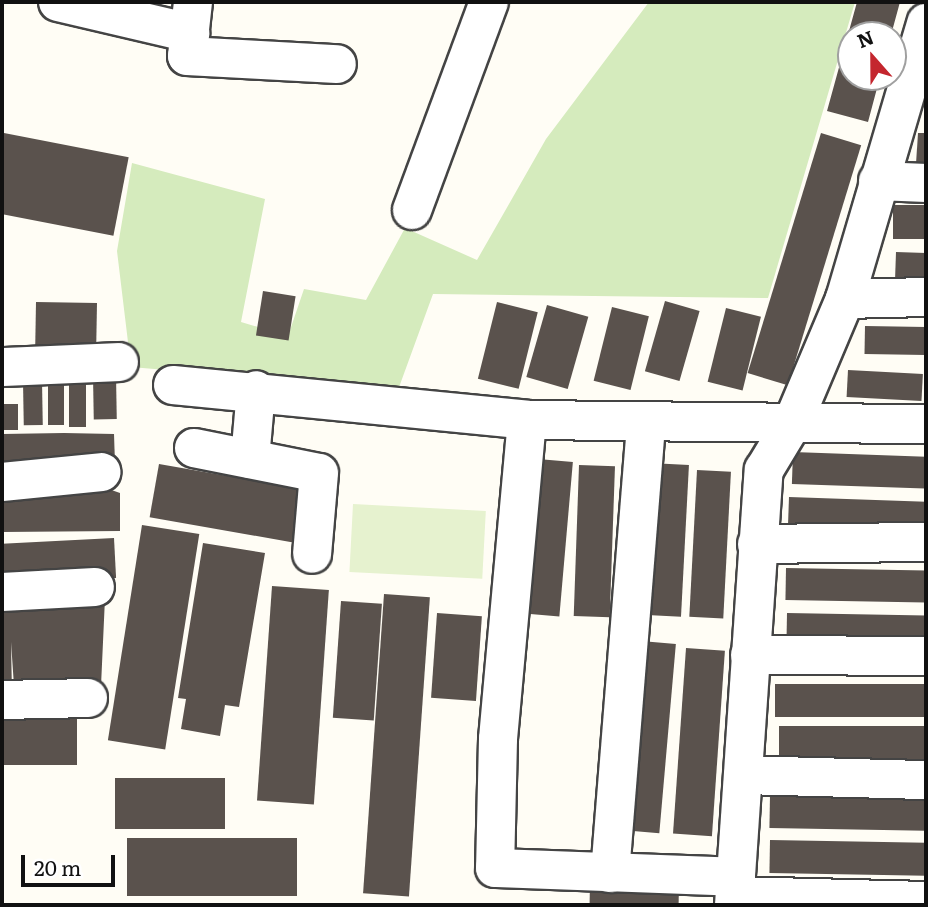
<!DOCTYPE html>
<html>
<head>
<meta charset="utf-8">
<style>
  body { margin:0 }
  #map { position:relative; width:928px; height:907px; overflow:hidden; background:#fffdf5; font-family:Literata,serif }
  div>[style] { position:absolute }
  .green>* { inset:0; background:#d5ebbd }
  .pitch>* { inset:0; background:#e6f2cf; transform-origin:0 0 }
  .building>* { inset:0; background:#5a524d; transform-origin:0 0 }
  .roads { filter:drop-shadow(2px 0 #444) drop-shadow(-2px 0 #444) drop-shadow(0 2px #444) drop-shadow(0 -2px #444) }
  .minor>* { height:38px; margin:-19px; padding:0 19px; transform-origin:19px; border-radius:19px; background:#fff }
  span { translate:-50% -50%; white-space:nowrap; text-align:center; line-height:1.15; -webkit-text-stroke:7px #fff; paint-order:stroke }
  .frame { position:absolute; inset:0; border:4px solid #111; pointer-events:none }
  .north { position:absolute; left:837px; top:21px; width:70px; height:70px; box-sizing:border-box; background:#fff; border:2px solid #a0a0a0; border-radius:50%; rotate:339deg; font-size:19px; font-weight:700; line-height:28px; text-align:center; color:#111 }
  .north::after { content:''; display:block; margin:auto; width:24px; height:32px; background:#c4262e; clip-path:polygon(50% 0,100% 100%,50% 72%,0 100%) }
  .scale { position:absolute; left:21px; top:855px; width:94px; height:32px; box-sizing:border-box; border:4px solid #111; border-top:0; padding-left:9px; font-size:21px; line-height:24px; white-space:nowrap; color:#111; -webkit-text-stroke:5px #fff; paint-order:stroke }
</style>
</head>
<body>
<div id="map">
  <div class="green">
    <i style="clip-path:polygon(649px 2px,855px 2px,768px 298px,433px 294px,398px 390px,131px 367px,117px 251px,132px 163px,265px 199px,241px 322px,288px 336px,304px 289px,366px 300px,405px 228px,477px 260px,546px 139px)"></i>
  </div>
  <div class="pitch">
    <i style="left:353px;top:504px;width:133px;height:68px;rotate:3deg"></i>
  </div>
  <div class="building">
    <i style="clip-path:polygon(857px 2px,900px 2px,891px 35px,851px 35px,851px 77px,880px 77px,868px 122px,827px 111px)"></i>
    <i style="left:4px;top:133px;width:127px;height:80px;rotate:11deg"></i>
    <i style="left:821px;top:133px;width:42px;height:251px;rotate:17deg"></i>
    <i style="clip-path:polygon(918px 133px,926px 133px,926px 165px,916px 164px)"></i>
    <i style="left:926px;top:205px;width:34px;height:33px;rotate:90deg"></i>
    <i style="left:896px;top:252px;width:30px;height:34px;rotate:2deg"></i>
    <i style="left:263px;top:291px;width:33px;height:45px;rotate:9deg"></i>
    <i style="left:665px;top:301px;width:36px;height:73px;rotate:16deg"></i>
    <i style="left:36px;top:302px;width:61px;height:46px;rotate:1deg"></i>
    <i style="left:497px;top:302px;width:42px;height:79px;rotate:14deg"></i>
    <i style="left:547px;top:305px;width:43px;height:75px;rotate:16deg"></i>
    <i style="left:612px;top:307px;width:38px;height:76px;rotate:14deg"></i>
    <i style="left:726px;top:308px;width:36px;height:76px;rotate:14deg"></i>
    <i style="left:865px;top:326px;width:61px;height:28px;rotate:1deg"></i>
    <i style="left:848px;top:370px;width:75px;height:27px;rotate:3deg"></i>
    <i style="left:116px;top:375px;width:44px;height:23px;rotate:89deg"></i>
    <i style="left:48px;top:380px;width:16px;height:45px"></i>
    <i style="left:42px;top:381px;width:44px;height:19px;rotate:89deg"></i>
    <i style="left:69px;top:381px;width:17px;height:46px"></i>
    <i style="left:18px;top:404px;width:26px;height:16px;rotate:90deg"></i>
    <i style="clip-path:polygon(64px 433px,114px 434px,115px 464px,2px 473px,2px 434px)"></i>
    <i style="left:793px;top:452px;width:133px;height:32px;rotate:2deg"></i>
    <i style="left:538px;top:459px;width:35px;height:155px;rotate:5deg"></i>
    <i style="left:650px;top:463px;width:39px;height:152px;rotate:3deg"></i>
    <i style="left:159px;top:464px;width:150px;height:54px;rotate:10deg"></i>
    <i style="left:579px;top:465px;width:36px;height:151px;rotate:2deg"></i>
    <i style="left:697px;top:470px;width:34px;height:147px;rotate:3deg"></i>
    <i style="clip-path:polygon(97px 485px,120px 493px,120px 531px,2px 532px,2px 488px)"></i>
    <i style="left:789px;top:497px;width:137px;height:29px;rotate:2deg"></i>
    <i style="left:142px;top:525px;width:58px;height:218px;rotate:9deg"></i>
    <i style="left:114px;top:538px;width:40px;height:112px;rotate:87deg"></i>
    <i style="clip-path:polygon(203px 543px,265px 553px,239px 707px,225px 705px,220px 736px,181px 729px,186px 699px,178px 698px)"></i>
    <i style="left:786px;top:568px;width:140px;height:32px;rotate:1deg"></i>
    <i style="left:272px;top:586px;width:57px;height:215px;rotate:4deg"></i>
    <i style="left:384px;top:594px;width:46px;height:300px;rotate:4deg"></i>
    <i style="clip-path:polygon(105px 598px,101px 686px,14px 686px,11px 642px,12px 695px,2px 688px,2px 603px)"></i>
    <i style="left:341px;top:601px;width:41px;height:117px;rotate:4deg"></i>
    <i style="left:437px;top:613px;width:45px;height:85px;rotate:4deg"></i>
    <i style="left:787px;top:613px;width:139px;height:31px;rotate:1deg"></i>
    <i style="left:641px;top:641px;width:35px;height:190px;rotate:5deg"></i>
    <i style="left:686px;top:648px;width:39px;height:186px;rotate:4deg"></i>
    <i style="left:775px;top:684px;width:151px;height:33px"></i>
    <i style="left:2px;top:719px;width:75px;height:46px"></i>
    <i style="left:779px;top:726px;width:147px;height:34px"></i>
    <i style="left:115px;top:778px;width:110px;height:51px"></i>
    <i style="left:770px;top:795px;width:156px;height:33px;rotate:1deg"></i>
    <i style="left:127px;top:838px;width:170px;height:58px"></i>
    <i style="left:770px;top:840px;width:156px;height:33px;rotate:1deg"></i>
    <i style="left:590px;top:881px;width:89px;height:24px;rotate:1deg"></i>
  </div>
  <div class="roads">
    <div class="minor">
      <i style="left:58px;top:2px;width:136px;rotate:13.2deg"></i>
      <i style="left:193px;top:2px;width:54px;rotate:96.3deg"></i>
      <i style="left:187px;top:56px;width:150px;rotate:3.1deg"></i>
      <i style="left:878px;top:181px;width:48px;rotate:2.4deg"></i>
      <i style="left:412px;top:210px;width:222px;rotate:-69.7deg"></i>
      <i style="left:845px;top:299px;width:81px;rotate:-1.4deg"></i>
      <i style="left:2px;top:367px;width:117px;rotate:-2.4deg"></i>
      <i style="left:173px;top:385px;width:356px;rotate:5.6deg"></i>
      <i style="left:527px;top:420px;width:399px;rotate:0.6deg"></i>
      <i style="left:527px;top:420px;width:320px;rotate:95.2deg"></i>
      <i style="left:498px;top:739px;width:129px;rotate:91.3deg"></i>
      <i style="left:495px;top:868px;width:241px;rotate:2.1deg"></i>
      <i style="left:194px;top:448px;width:127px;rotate:11.3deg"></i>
      <i style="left:319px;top:473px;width:81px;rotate:94.9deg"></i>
      <i style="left:250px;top:459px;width:69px;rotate:-85deg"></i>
      <i style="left:2px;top:482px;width:100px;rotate:-5.7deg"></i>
      <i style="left:757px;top:544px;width:169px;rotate:-0.7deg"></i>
      <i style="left:2px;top:592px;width:93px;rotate:-3.1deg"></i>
      <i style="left:750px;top:655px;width:176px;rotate:0.3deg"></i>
      <i style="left:2px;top:700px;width:86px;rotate:-1.3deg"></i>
      <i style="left:744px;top:775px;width:182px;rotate:1.6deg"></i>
      <i style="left:610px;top:873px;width:452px;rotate:-85.4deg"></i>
      <i style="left:735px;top:896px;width:191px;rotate:1.5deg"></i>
      <i style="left:734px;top:905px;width:436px;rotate:-86.1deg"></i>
      <i style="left:764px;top:470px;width:56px;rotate:-58.9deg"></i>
      <i style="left:793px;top:422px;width:134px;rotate:-67.1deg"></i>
      <i style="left:845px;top:299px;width:288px;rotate:-73.6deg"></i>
    </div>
  </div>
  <div class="frame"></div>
  <div class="north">N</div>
  <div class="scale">20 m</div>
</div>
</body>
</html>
